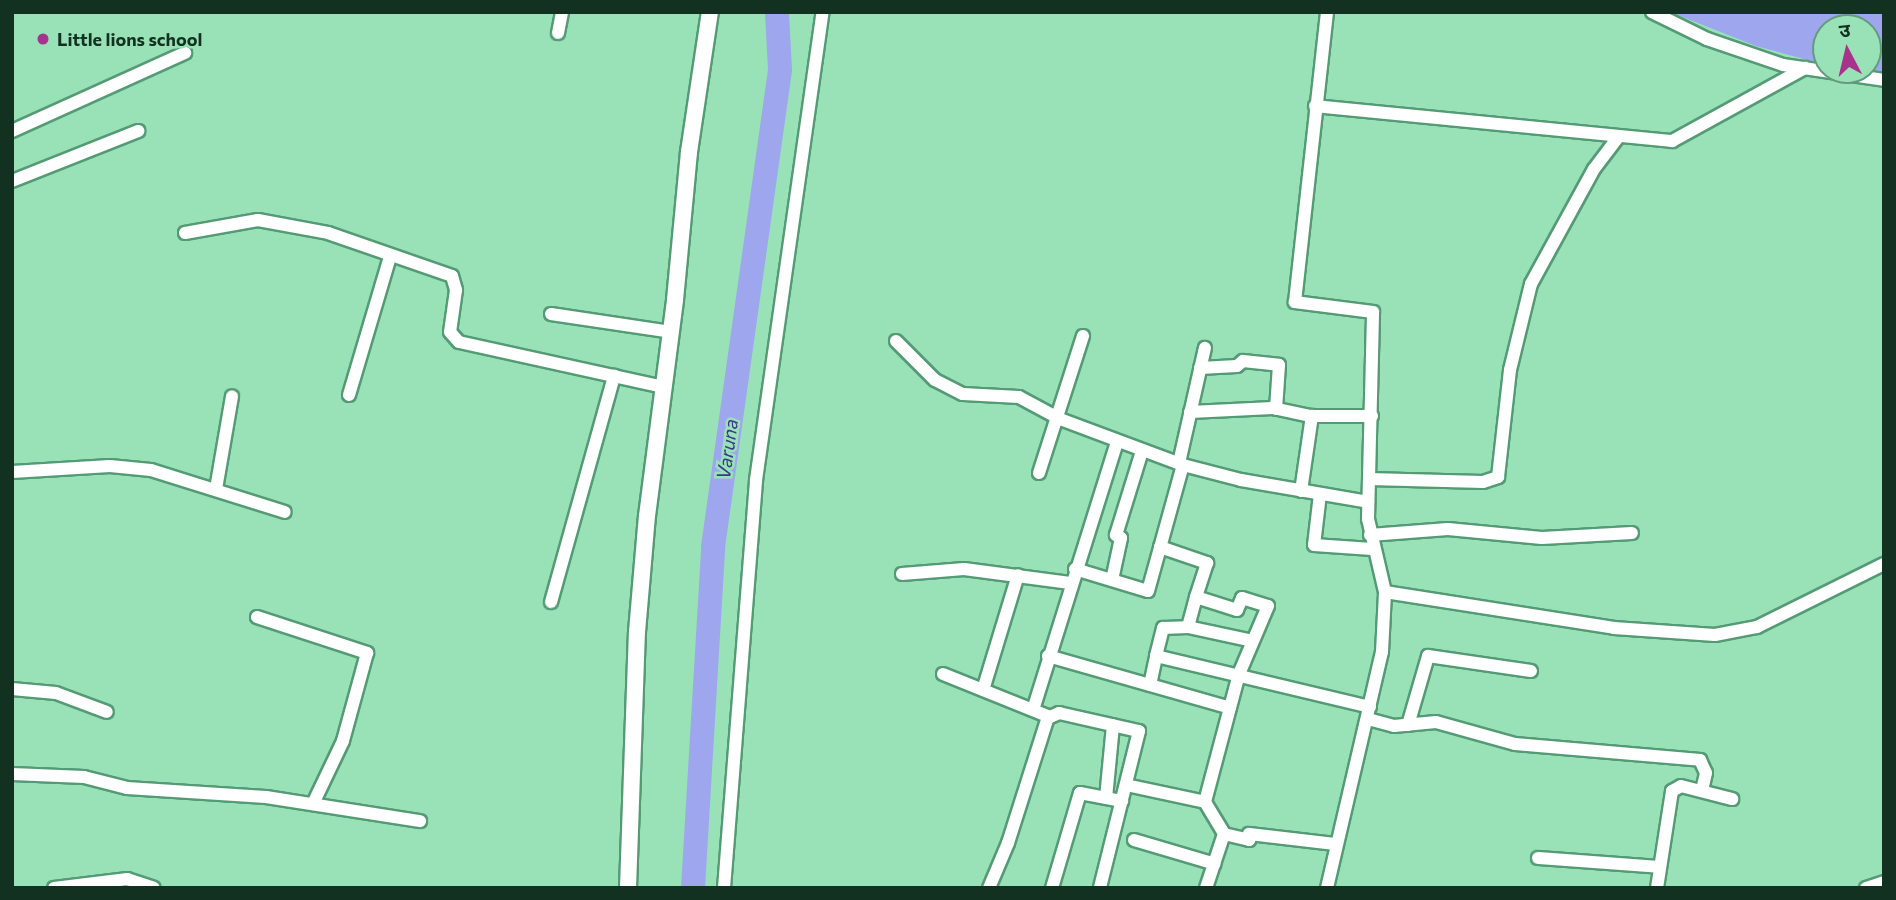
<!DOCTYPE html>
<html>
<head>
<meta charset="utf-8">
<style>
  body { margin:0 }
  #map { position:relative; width:1896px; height:900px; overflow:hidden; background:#99e2b8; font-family:Commissioner,"Noto Sans Devanagari",sans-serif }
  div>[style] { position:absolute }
  .water>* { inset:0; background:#9ea7ee }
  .river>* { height:24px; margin:-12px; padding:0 12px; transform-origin:12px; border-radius:12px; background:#9ea7ee }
  .roads { filter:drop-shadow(2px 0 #549b75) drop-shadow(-2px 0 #549b75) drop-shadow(0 2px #549b75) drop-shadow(0 -2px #549b75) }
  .minor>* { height:12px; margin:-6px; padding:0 6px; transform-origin:6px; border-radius:6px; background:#fff }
  .tertiary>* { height:16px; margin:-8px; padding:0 8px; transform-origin:8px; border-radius:8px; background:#fff }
  .dots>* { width:19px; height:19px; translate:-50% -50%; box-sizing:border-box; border:4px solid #99e2b8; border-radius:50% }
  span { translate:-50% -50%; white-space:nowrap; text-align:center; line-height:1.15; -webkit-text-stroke:5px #99e2b8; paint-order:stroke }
  .poi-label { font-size:18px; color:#133121; font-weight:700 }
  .left { translate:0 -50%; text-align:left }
  .water-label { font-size:19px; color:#39388b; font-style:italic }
  .frame { position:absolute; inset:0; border:14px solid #133121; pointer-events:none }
  .north { position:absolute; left:1812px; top:14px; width:70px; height:70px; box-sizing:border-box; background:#99e2b8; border:2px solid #639b7c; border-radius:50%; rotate:353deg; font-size:19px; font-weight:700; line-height:28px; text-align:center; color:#133121 }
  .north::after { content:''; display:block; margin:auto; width:24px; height:32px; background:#a7338c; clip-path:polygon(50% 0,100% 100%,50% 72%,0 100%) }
</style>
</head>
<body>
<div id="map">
  <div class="water">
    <i style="clip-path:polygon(1670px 12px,1884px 12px,1884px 72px,1866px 70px,1868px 28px,1826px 28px,1826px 65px,1756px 46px)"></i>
  </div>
  <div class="river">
    <i style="left:693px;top:888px;width:342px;rotate:-86.6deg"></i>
    <i style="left:713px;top:547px;width:482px;rotate:-82deg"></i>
    <i style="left:780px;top:70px;width:58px;rotate:-93deg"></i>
  </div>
  <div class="roads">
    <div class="minor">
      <i style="left:1652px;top:12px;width:61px;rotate:26.1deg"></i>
      <i style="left:1707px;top:39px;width:80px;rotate:18.9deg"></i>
      <i style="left:1783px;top:65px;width:102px;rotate:8.4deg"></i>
      <i style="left:558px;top:33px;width:21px;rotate:-79deg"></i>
      <i style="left:1315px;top:106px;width:359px;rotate:5.6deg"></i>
      <i style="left:1672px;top:141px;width:152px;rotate:-28.8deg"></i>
      <i style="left:12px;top:131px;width:190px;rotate:-24.3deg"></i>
      <i style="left:12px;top:181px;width:136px;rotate:-21.6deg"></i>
      <i style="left:185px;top:233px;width:74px;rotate:-10.1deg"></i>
      <i style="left:258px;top:220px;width:71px;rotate:10.5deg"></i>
      <i style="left:328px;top:233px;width:131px;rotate:19.1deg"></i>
      <i style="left:452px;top:276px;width:15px;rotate:74deg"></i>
      <i style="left:456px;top:290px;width:42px;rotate:98.1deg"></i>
      <i style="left:450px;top:332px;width:13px;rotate:48deg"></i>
      <i style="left:459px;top:342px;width:210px;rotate:12.4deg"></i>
      <i style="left:551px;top:314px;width:121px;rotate:8.5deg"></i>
      <i style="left:896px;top:341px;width:55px;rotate:45deg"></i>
      <i style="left:935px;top:380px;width:31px;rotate:27deg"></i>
      <i style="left:963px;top:394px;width:56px;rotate:3.1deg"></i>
      <i style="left:1019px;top:397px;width:47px;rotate:28.2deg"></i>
      <i style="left:1060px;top:419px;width:131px;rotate:20.5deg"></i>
      <i style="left:1183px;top:465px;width:60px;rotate:14.5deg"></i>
      <i style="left:1241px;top:480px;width:129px;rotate:9.8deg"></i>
      <i style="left:1200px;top:368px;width:37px;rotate:-3deg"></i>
      <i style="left:1237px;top:366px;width:8px;rotate:-40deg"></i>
      <i style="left:1243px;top:361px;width:36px;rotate:6deg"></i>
      <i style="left:1279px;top:365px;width:44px;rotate:93.9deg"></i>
      <i style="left:349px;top:395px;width:144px;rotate:-73.5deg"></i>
      <i style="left:1190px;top:412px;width:83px;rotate:-2.8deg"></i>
      <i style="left:1273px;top:408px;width:40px;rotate:12deg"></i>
      <i style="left:1179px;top:463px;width:118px;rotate:-77.3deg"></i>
      <i style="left:12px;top:472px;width:98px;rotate:-3.5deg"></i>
      <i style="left:110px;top:466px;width:41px;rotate:5.6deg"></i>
      <i style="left:151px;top:470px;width:140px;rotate:17.4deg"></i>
      <i style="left:1039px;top:473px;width:144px;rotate:-72.2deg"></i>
      <i style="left:1369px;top:479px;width:114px;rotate:1.5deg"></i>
      <i style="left:1483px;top:482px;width:16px;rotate:-18deg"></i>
      <i style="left:1498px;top:477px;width:108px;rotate:-83.6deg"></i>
      <i style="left:1510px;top:370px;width:89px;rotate:-76.3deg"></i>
      <i style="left:1531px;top:284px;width:131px;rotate:-61.3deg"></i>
      <i style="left:1594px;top:169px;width:41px;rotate:-52.9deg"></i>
      <i style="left:216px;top:489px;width:94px;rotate:-80.2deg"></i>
      <i style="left:1301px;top:491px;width:76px;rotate:-81.7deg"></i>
      <i style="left:1312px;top:416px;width:60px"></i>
      <i style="left:1320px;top:494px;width:51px;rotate:96.7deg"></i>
      <i style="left:1314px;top:545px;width:58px;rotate:3.9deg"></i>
      <i style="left:1370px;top:535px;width:78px;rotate:-4.4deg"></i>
      <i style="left:1448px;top:529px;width:94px;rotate:5.5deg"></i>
      <i style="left:1542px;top:538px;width:90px;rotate:-3.2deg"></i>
      <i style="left:1160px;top:547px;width:50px;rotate:18.8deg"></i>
      <i style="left:1207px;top:563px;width:36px;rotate:108deg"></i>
      <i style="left:1196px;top:597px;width:43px;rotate:17.6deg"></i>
      <i style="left:1237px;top:610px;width:13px;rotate:-67deg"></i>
      <i style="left:1242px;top:598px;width:27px;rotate:17deg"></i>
      <i style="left:1268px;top:606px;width:74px;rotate:113.1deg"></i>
      <i style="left:1239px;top:674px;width:132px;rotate:104.9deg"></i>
      <i style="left:1205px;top:802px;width:37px;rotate:59deg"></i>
      <i style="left:1075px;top:569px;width:76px;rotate:16.8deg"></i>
      <i style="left:1148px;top:591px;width:131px;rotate:-74.5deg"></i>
      <i style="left:902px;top:574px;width:62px;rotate:-4.6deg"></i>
      <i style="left:964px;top:569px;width:107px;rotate:7.5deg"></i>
      <i style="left:1112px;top:580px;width:43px;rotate:-77.9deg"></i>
      <i style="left:1121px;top:538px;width:6px;rotate:-149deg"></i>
      <i style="left:1116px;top:535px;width:88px;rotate:-72.8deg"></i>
      <i style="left:1385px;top:592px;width:232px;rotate:8.9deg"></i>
      <i style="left:1614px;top:628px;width:101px;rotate:4deg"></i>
      <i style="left:1715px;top:635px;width:43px;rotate:-10.8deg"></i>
      <i style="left:1757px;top:627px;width:142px;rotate:-26.4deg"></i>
      <i style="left:1196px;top:597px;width:31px;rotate:105deg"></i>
      <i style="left:1188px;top:627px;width:66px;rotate:12.2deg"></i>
      <i style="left:551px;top:602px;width:235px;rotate:-74.4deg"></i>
      <i style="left:257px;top:617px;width:116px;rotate:18.1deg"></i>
      <i style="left:367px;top:653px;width:91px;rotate:105.3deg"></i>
      <i style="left:343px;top:741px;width:70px;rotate:115.5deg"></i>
      <i style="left:1048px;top:656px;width:189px;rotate:15.9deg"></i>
      <i style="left:1156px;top:656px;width:29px;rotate:-76deg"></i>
      <i style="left:1163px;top:628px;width:25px;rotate:-2deg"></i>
      <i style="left:943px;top:674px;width:115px;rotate:21.9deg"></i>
      <i style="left:1050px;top:717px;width:10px;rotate:-24deg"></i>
      <i style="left:1059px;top:713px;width:82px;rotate:12.7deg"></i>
      <i style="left:1139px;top:731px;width:162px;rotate:104deg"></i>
      <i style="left:1150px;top:685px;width:30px;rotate:-78deg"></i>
      <i style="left:1156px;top:656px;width:220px;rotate:13.4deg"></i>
      <i style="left:12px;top:689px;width:44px;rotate:5.2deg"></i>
      <i style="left:56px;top:693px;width:54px;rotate:20.4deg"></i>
      <i style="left:983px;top:690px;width:120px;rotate:-73.1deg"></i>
      <i style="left:1033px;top:710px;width:281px;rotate:-72.6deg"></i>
      <i style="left:1368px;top:719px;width:27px;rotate:15deg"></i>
      <i style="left:1394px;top:726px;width:42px;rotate:-5.4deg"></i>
      <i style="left:1436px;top:722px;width:82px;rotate:15.6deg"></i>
      <i style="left:1515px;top:744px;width:186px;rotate:4.9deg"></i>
      <i style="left:1700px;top:760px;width:14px;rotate:65deg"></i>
      <i style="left:1706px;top:773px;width:18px;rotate:103deg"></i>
      <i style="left:1408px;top:725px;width:72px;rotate:-73.8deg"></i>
      <i style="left:1428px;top:656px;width:104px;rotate:8.3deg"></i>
      <i style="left:12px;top:774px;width:72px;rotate:2.4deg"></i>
      <i style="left:84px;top:777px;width:44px;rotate:14.3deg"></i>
      <i style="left:127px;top:788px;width:139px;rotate:3.7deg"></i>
      <i style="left:266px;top:797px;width:156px;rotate:8.9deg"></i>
      <i style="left:1126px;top:785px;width:81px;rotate:12.1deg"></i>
      <i style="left:1106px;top:798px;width:73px;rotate:-84.5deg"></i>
      <i style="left:1134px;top:840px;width:84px;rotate:16.5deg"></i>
      <i style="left:1538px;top:858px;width:122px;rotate:4.2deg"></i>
      <i style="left:54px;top:888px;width:74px;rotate:-7deg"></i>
      <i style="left:127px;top:879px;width:28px;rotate:18deg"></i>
      <i style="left:724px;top:888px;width:409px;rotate:-85.5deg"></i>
      <i style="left:756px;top:480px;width:473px;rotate:-81.9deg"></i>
      <i style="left:989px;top:888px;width:49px;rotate:-67.1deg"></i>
      <i style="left:1008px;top:843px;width:132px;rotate:-72.4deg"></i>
      <i style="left:1052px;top:888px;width:99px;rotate:-73.6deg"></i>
      <i style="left:1080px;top:793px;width:43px;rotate:10.8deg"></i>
      <i style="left:1206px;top:888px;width:57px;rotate:-71.6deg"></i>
      <i style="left:1224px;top:834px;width:26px;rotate:13deg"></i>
      <i style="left:1249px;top:840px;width:6px;rotate:-90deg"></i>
      <i style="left:1249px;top:834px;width:87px;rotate:6.6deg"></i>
      <i style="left:1327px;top:888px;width:242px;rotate:-76.9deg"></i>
      <i style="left:1382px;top:652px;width:60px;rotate:-87.1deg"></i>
      <i style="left:1385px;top:592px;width:75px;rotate:-103.1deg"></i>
      <i style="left:1368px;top:519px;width:207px;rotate:-88.6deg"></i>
      <i style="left:1373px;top:312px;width:79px;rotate:-172.7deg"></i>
      <i style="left:1295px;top:302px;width:292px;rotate:-83.7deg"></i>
      <i style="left:1657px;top:888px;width:98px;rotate:-81.2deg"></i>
      <i style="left:1672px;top:791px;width:10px;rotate:-29deg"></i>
      <i style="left:1681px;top:786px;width:53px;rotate:14.3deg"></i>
      <i style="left:1866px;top:888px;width:19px;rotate:-18deg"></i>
    </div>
    <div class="tertiary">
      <i style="left:628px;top:888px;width:256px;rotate:-88deg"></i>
      <i style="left:637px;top:632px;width:116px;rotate:-85.1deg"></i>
      <i style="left:647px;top:516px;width:218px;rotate:-82.6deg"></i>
      <i style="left:675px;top:300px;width:149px;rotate:-84.6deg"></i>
      <i style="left:689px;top:152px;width:142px;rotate:-81.5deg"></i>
    </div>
  </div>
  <div class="dots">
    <i style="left:43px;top:39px;background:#a7338c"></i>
  </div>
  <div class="poi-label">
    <span class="left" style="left:57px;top:39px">Little lions school</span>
  </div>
  <div class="water-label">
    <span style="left:727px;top:449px;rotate:-82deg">Varuna</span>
  </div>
  <div class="frame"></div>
  <div class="north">उ</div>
</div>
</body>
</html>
